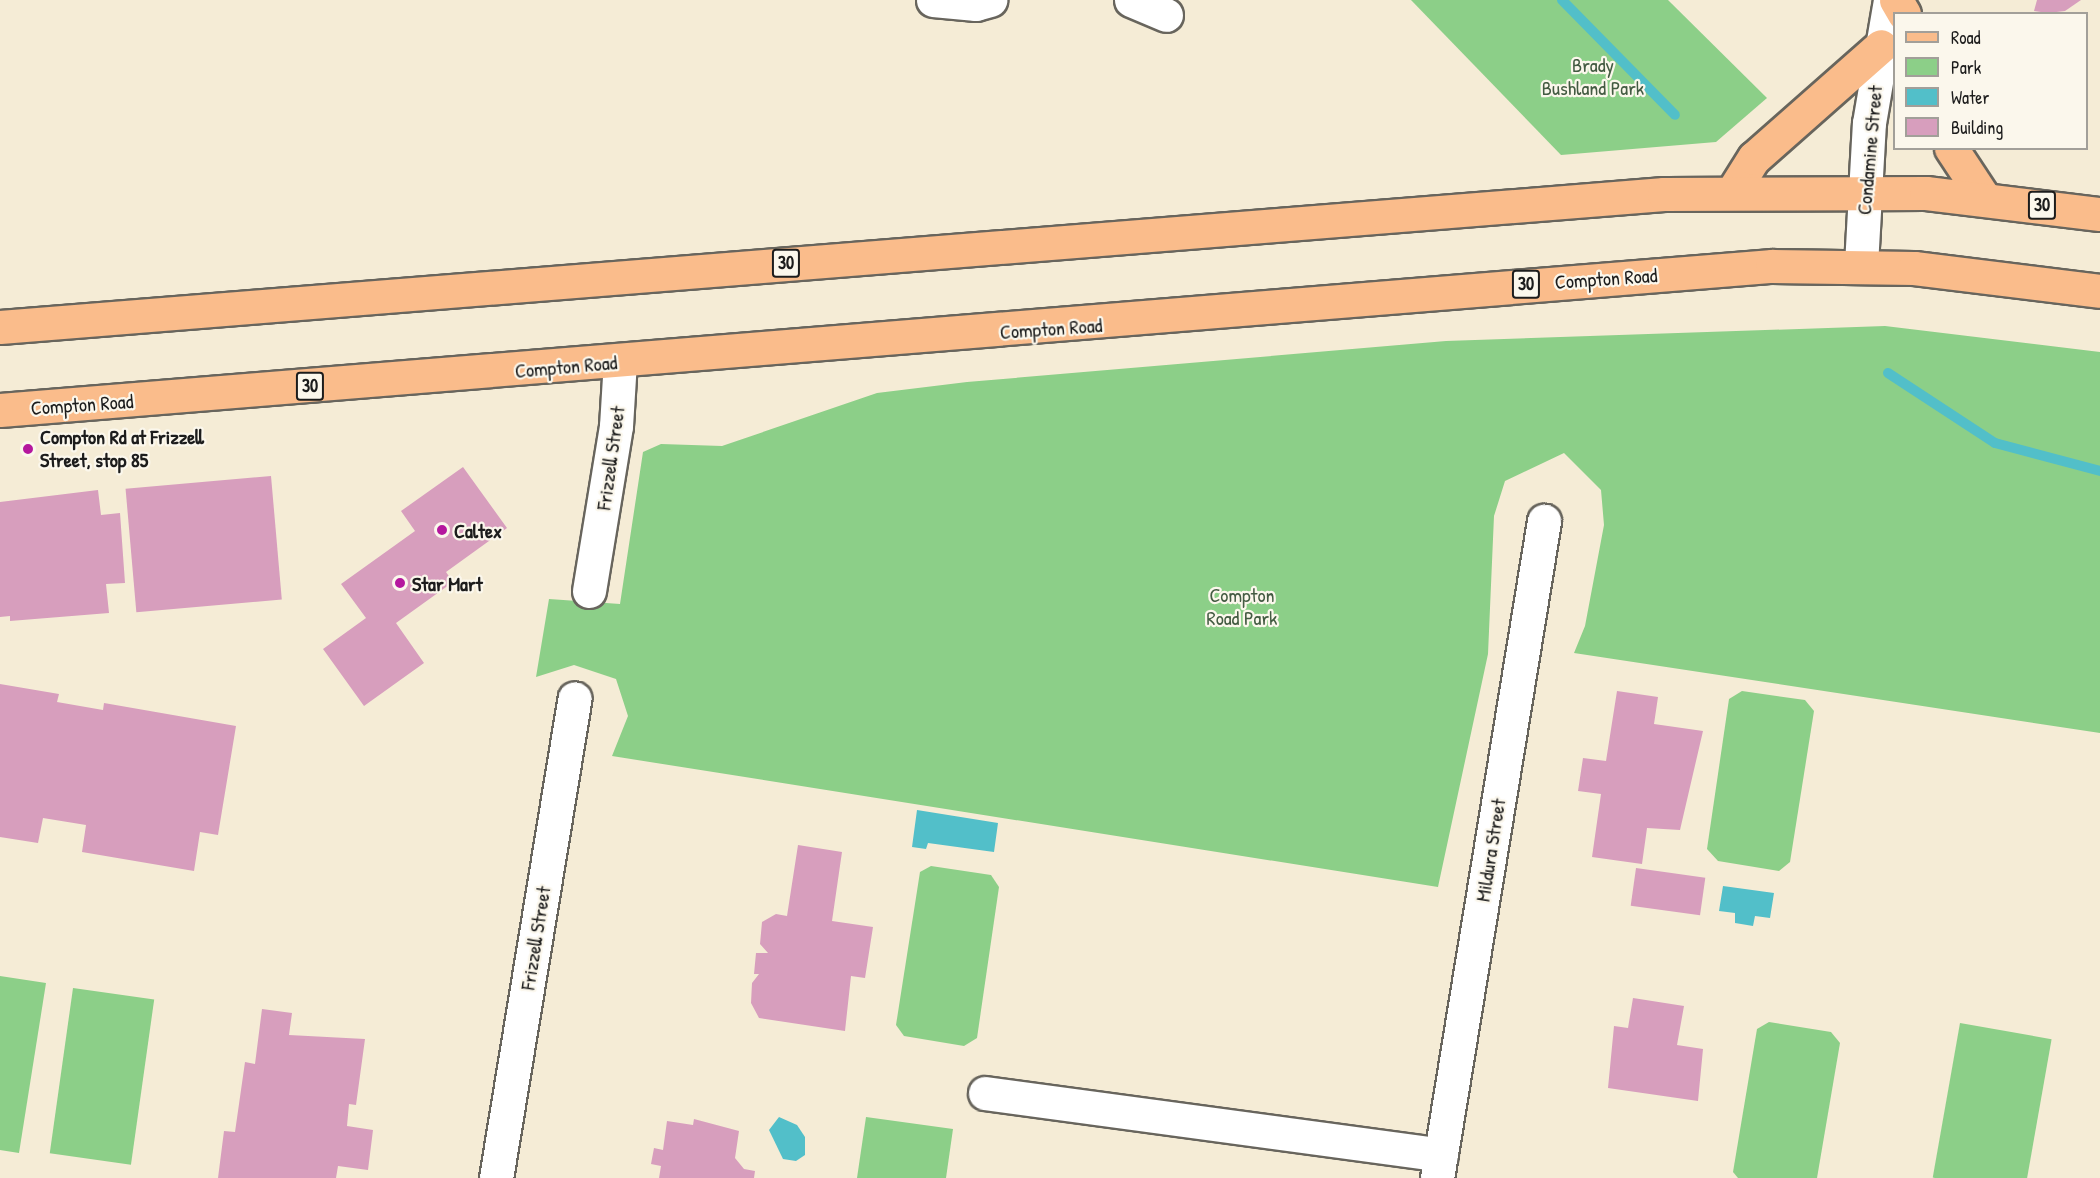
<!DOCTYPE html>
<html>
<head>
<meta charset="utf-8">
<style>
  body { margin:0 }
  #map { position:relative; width:2100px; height:1178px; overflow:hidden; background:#f5ecd6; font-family:"Patrick Hand",sans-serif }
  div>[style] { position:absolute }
  .green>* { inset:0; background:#8ccf88; transform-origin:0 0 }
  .water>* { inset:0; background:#52bfc9 }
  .stream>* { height:10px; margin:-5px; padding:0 5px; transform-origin:5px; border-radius:5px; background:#52bfc9 }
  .building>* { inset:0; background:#d79ebd; transform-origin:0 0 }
  .roads { filter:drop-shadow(2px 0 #68655d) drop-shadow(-2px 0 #68655d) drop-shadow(0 2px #68655d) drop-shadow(0 -2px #68655d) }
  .minor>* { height:33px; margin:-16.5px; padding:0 16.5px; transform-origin:16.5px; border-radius:16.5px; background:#fff }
  .major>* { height:33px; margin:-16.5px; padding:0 16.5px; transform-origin:16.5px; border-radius:16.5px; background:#fabc8b }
  .dots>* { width:16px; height:16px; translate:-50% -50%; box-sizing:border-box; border:3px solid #fbf7ec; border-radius:50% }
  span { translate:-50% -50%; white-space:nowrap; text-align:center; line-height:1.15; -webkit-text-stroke:4.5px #fbf7ec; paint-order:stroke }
  .shield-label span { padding:2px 4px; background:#fbf7ec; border:2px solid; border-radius:4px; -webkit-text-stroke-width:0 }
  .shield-label { font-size:18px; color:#1c1c1c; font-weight:700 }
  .park-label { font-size:20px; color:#435b42 }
  .street-label { font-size:20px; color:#1c1c1c }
  .poi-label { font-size:20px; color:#1c1c1c; font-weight:700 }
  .left { translate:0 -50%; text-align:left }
  .legend { position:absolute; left:1893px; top:12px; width:195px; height:138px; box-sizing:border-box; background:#fbf7ec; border:2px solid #a29f99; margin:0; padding:8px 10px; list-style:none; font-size:18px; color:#1c1c1c }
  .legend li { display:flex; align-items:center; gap:12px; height:30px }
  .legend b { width:30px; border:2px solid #a29f99 }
</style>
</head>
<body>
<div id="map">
  <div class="green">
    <i style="clip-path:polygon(1411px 0,1668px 0,1767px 98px,1716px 142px,1561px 155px)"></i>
    <i style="clip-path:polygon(1885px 326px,2100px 352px,2100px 733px,1574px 653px,1585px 626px,1604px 525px,1601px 490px,1564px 453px,1505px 481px,1494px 516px,1488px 654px,1438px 887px,612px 756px,628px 716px,616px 679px,574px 665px,536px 677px,549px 599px,620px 604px,643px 452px,661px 444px,722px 446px,877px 393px,967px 382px,1446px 341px)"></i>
    <i style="clip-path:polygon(1742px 691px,1805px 700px,1814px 711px,1790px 862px,1779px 871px,1718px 861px,1707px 849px,1729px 699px)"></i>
    <i style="clip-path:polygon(931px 866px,991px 875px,999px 887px,977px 1038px,964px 1046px,904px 1036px,896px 1025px,920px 872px)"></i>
    <i style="clip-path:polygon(0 976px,46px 983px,19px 1153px,0 1150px)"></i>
    <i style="left:73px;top:988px;width:82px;height:167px;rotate:8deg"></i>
    <i style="clip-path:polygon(1769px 1022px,1831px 1032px,1840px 1043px,1817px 1178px,1738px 1178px,1733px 1172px,1757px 1029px)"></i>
    <i style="left:1960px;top:1023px;width:93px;height:157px;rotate:10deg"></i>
    <i style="clip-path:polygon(866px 1117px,953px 1129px,946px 1178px,857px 1178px)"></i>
  </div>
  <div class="water">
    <i style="clip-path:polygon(917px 810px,998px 823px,994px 852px,928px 843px,926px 849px,912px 847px)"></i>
    <i style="clip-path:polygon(1723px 886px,1774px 893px,1770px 918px,1755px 916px,1753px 926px,1735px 923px,1735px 913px,1719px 911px)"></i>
    <i style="clip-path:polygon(779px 1117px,797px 1125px,805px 1137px,805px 1155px,796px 1161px,783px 1159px,769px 1130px)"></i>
  </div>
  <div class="stream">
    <i style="left:1562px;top:0;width:161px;rotate:45.5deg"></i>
    <i style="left:1888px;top:373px;width:128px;rotate:33.2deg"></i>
    <i style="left:1995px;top:443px;width:109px;rotate:14.9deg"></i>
  </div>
  <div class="building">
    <i style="clip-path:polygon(2037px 0,2081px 0,2065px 11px,2048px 13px,2034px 11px)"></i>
    <i style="clip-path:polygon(463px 467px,507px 528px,446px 572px,453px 582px,396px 623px,424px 663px,364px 706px,323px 649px,366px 618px,341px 584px,415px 531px,401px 511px)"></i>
    <i style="left:271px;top:476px;width:124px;height:146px;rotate:85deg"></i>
    <i style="clip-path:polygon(98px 490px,101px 515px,120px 513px,125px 583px,106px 584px,109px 613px,10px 621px,10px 616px,0 617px,0 502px)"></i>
    <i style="clip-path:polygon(0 684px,59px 694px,57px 702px,103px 710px,104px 703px,236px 726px,218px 835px,200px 832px,194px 871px,82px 852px,86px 825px,43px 818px,38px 843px,0 837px)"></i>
    <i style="clip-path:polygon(1617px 691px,1658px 697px,1654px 724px,1703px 731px,1680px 830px,1647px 828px,1642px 864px,1592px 857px,1601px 794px,1578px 791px,1583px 758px,1606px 761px)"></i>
    <i style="clip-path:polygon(798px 845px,842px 852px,832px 921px,873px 927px,865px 978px,851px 976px,845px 1031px,759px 1018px,751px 1003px,752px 983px,759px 974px,754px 974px,756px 953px,768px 953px,760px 944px,762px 922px,776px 914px,787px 916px)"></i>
    <i style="left:1636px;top:868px;width:70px;height:38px;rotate:8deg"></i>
    <i style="clip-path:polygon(1633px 998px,1684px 1006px,1677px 1045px,1703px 1049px,1698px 1101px,1608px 1088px,1614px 1026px,1628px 1028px)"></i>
    <i style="clip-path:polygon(262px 1009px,292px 1013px,289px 1035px,365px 1039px,356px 1105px,349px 1104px,347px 1126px,373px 1130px,368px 1170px,338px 1166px,336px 1178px,218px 1178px,224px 1131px,235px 1132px,245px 1062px,255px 1064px)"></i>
    <i style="clip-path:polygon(694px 1119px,739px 1131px,735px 1158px,744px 1169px,755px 1171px,754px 1178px,659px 1178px,661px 1166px,651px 1164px,654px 1148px,663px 1150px,667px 1121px,693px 1125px)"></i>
  </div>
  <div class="roads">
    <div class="minor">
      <i style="left:933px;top:0;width:43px;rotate:5.3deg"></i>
      <i style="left:976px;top:4px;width:15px;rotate:-16deg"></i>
      <i style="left:1131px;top:0;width:38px;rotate:23deg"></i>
      <i style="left:1861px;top:265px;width:142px;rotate:-86.8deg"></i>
      <i style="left:1869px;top:123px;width:125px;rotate:-80.3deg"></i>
      <i style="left:589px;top:591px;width:167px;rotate:-80.7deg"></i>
      <i style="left:616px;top:426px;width:65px;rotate:-86.5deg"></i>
      <i style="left:985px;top:1093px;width:460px;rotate:7.7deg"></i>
      <i style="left:496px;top:1178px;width:486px;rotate:-80.7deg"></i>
      <i style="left:1437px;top:1178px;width:666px;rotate:-80.75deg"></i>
    </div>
    <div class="major">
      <i style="left:1896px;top:0;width:16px;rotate:60deg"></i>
      <i style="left:1951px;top:148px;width:60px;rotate:56.6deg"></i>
      <i style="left:1733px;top:191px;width:39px;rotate:-58deg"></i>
      <i style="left:1754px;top:158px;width:169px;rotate:-41.4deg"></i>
      <i style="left:0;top:327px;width:1669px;rotate:-4.57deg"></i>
      <i style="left:1664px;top:194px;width:262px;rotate:-0.2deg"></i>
      <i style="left:1926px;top:193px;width:175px;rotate:6.9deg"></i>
      <i style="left:0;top:410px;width:1778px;rotate:-4.65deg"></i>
      <i style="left:1772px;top:266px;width:142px;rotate:0.8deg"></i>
      <i style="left:1914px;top:268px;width:187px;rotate:7deg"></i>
    </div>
  </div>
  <div class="dots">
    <i style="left:28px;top:449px;background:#b5179e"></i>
    <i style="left:442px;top:530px;background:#b5179e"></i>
    <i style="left:400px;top:583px;background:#b5179e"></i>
  </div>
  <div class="shield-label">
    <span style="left:2042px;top:205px">30</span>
    <span style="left:786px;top:263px">30</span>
    <span style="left:1526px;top:284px">30</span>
    <span style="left:310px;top:386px">30</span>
  </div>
  <div class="park-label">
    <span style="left:1593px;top:76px">Brady<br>Bushland Park</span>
    <span style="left:1242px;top:606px">Compton<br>Road Park</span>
  </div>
  <div class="street-label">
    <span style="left:1869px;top:150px;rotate:-85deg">Condamine Street</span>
    <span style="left:1606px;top:278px;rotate:-4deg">Compton Road</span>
    <span style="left:1051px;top:328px;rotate:-4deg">Compton Road</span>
    <span style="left:566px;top:366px;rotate:-5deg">Compton Road</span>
    <span style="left:82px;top:404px;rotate:-4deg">Compton Road</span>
    <span style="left:610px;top:458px;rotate:-82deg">Frizzell Street</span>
    <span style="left:1490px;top:850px;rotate:-81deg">Mildura Street</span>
    <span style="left:535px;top:938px;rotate:-81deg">Frizzell Street</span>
  </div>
  <div class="poi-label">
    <span class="left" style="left:40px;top:448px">Compton Rd at Frizzell<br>Street, stop 85</span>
    <span class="left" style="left:454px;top:530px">Caltex</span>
    <span class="left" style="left:412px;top:583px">Star Mart</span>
  </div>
  <ul class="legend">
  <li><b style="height:8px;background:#fabc8b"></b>Road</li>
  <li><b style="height:16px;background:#8ccf88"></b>Park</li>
  <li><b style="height:16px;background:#52bfc9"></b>Water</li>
  <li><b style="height:16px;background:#d79ebd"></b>Building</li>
  </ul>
</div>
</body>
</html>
